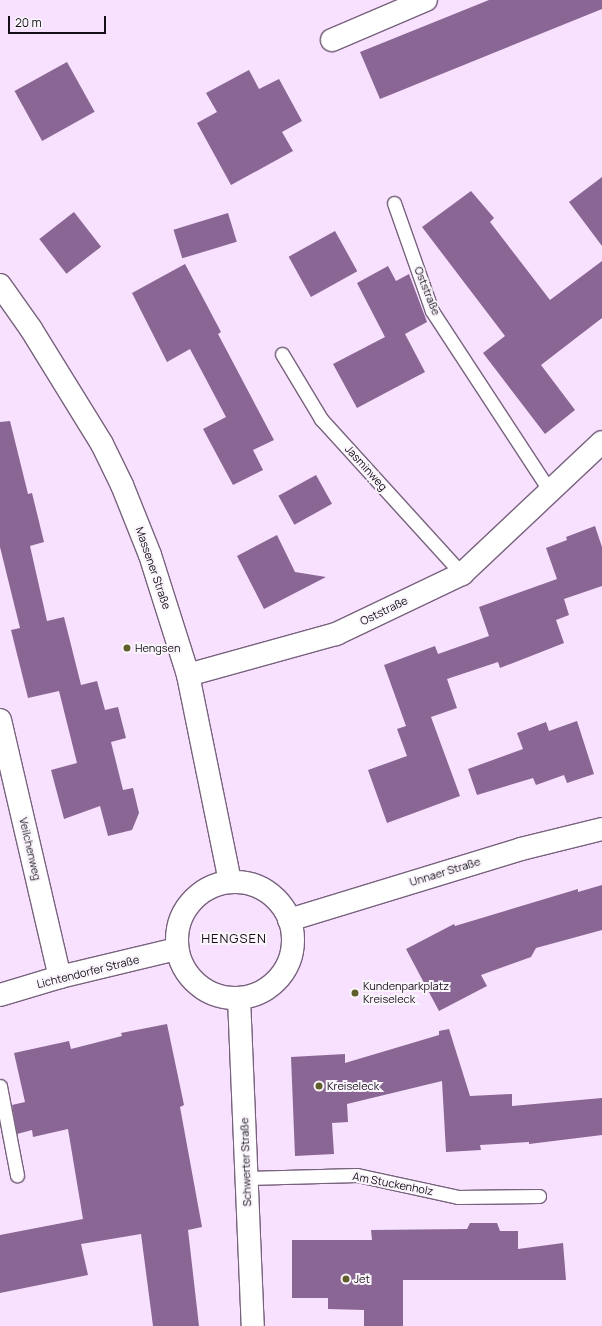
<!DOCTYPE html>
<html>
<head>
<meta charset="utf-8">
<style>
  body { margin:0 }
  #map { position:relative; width:602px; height:1326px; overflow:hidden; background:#f8e0ff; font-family:Manrope,sans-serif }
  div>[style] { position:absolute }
  .building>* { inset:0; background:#896693; transform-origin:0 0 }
  .roads { filter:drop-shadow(1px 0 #78637e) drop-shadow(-1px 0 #78637e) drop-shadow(0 1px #78637e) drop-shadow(0 -1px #78637e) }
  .service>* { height:13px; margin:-6.5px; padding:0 6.5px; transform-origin:6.5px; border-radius:6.5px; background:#fff }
  .minor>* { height:22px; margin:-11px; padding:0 11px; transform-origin:11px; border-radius:11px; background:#fff }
  .tertiary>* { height:22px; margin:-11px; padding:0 11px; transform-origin:11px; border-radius:11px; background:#fff }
  .secondary>* { height:22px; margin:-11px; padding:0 11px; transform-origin:11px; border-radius:11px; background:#fff }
  .secondary>.ring { margin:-11px; padding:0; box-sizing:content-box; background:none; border:22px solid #fff; border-radius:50% }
  .dots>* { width:11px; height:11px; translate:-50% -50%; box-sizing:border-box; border:2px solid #f9f5fb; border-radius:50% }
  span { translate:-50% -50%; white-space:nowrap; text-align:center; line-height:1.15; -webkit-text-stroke:4px #f9f5fb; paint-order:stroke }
  .street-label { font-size:11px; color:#150e18 }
  .poi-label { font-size:11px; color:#150e18 }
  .left { translate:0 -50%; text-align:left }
  .quarter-label { font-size:13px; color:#150e18; letter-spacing:1px }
  .scale { position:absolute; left:8px; top:16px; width:98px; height:18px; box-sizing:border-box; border:2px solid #150e18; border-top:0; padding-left:5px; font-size:12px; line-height:14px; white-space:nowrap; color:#150e18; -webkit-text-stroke:3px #f9f5fb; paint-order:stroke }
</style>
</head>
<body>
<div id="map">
  <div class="building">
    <i style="clip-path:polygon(489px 0,602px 0,602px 9px,380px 99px,360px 52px)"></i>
    <i style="left:67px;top:62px;width:57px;height:60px;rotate:61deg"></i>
    <i style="clip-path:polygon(249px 70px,259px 89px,279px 79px,302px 121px,282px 132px,293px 151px,231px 185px,197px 123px,217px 112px,206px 93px)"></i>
    <i style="clip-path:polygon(602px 177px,602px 246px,569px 202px)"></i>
    <i style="clip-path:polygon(471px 191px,494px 218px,490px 222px,550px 300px,602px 261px,602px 318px,541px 365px,575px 410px,545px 434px,483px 353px,505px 336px,422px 227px)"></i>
    <i style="left:74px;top:212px;width:44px;height:44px;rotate:52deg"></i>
    <i style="left:228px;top:213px;width:30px;height:57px;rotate:73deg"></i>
    <i style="left:335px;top:231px;width:46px;height:53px;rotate:61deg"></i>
    <i style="clip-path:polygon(185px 264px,221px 332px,218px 334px,274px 440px,253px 450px,263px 470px,233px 485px,203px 429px,226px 417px,190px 349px,167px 362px,132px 293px)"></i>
    <i style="clip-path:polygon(388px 266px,396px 281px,409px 274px,427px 322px,405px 334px,425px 372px,357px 408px,333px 364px,385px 337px,357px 283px)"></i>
    <i style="clip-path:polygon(10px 421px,28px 494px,32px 493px,44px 542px,30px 546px,47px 621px,64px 617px,81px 685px,97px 681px,105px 710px,118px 707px,126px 738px,111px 742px,123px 790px,133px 788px,139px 813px,132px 830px,108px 836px,100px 806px,64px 819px,51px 770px,77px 763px,59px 691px,28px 698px,11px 630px,20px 628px,0 547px,0 422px)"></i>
    <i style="left:316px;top:475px;width:33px;height:43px;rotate:61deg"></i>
    <i style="clip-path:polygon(595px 526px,602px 547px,602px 586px,564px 599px,569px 615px,556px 620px,564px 643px,500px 668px,498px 662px,447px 679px,457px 708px,431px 717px,460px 796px,387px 823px,368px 770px,407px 756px,397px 729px,406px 726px,384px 665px,435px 646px,438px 654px,489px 636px,479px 607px,557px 579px,546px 548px,567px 540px,566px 537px)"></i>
    <i style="clip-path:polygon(277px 535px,295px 572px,326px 577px,264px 609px,237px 556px)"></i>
    <i style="clip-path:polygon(577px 721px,594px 774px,567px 783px,564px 775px,536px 785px,533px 778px,477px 795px,468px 769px,523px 749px,517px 733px,546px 722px,549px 731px)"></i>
    <i style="clip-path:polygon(602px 885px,602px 930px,536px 948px,531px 957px,481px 975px,487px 986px,439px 1011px,406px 949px,454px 924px,455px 926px,578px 889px,578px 892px)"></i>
    <i style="clip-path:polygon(167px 1024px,184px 1105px,180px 1107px,202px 1227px,188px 1230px,199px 1326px,153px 1326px,141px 1234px,81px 1244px,88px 1275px,0 1293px,0 1235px,83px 1219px,68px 1129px,33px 1137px,32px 1130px,17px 1134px,12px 1105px,25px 1102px,14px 1053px,69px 1041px,71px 1049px,122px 1036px,121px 1033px)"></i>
    <i style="clip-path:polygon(449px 1029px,470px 1096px,512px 1094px,512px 1106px,602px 1098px,602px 1135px,529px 1144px,529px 1142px,480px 1145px,481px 1150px,446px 1152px,442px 1081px,347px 1104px,348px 1122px,332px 1123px,334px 1154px,295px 1156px,291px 1057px,345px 1054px,345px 1063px,439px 1035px,439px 1031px)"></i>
    <i style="clip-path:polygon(470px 1223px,497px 1223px,500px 1231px,518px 1231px,518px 1249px,563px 1243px,566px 1280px,403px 1280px,403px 1326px,364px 1326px,364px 1310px,328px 1309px,328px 1298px,292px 1298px,292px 1240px,372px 1240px,371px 1230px,467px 1229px)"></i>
  </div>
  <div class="roads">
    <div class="service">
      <i style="left:394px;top:203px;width:114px;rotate:70.6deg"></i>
      <i style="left:432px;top:311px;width:217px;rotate:56.8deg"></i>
      <i style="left:282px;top:354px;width:76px;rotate:59deg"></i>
      <i style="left:321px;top:419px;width:210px;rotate:47.7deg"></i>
      <i style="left:0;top:1086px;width:91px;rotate:79.2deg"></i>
      <i style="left:247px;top:1178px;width:110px;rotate:-1.6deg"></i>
      <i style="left:357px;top:1175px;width:103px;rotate:12.3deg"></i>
      <i style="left:458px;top:1197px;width:81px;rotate:-0.7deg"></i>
    </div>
    <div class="minor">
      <i style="left:332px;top:40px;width:102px;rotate:-23.1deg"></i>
      <i style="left:188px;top:675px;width:154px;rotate:-15.5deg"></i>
      <i style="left:336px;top:634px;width:140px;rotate:-25.5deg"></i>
      <i style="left:462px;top:574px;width:192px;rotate:-43.3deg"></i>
      <i style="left:0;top:720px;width:264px;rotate:76.9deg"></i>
    </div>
    <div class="tertiary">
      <i style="left:0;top:995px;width:63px;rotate:-16.7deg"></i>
      <i style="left:60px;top:977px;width:120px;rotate:-13.5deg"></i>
    </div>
    <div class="secondary">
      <i style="left:0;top:285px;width:54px;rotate:54.8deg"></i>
      <i style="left:31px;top:329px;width:135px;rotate:58.3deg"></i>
      <i style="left:102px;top:444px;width:46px;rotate:64deg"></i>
      <i style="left:122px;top:485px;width:75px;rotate:68.2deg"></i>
      <i style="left:150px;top:555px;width:126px;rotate:72.4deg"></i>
      <i style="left:188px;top:675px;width:211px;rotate:78.5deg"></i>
      <i class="ring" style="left:177px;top:882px;width:94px;height:94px"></i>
      <i style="left:289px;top:920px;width:243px;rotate:-17deg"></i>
      <i style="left:521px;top:849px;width:83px;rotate:-13.9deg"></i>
      <i style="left:239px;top:998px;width:328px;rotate:87.6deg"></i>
    </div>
  </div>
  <div class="dots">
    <i style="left:127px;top:648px;background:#605e2b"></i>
    <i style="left:355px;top:993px;background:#605e2b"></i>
    <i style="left:319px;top:1086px;background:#605e2b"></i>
    <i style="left:346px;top:1279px;background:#605e2b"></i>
  </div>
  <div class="street-label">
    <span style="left:427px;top:291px;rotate:68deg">Oststraße</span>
    <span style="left:366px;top:468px;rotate:48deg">Jasminweg</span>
    <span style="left:153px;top:568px;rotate:71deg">Massener Straße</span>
    <span style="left:384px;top:611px;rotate:-26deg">Oststraße</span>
    <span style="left:30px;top:849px;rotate:77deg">Veilchenweg</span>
    <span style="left:445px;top:872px;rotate:-17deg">Unnaer Straße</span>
    <span style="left:88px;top:972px;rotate:-14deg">Lichtendorfer Straße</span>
    <span style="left:246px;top:1162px;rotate:-92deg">Schwerter Straße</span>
    <span style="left:393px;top:1184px;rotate:11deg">Am Stuckenholz</span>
  </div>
  <div class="poi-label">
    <span class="left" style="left:135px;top:648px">Hengsen</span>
    <span class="left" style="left:363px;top:993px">Kundenparkplatz<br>Kreiseleck</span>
    <span class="left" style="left:327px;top:1086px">Kreiseleck</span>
    <span class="left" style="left:354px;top:1279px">Jet</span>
  </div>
  <div class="quarter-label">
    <span style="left:234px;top:938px">HENGSEN</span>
  </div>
  <div class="scale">20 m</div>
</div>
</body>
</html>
